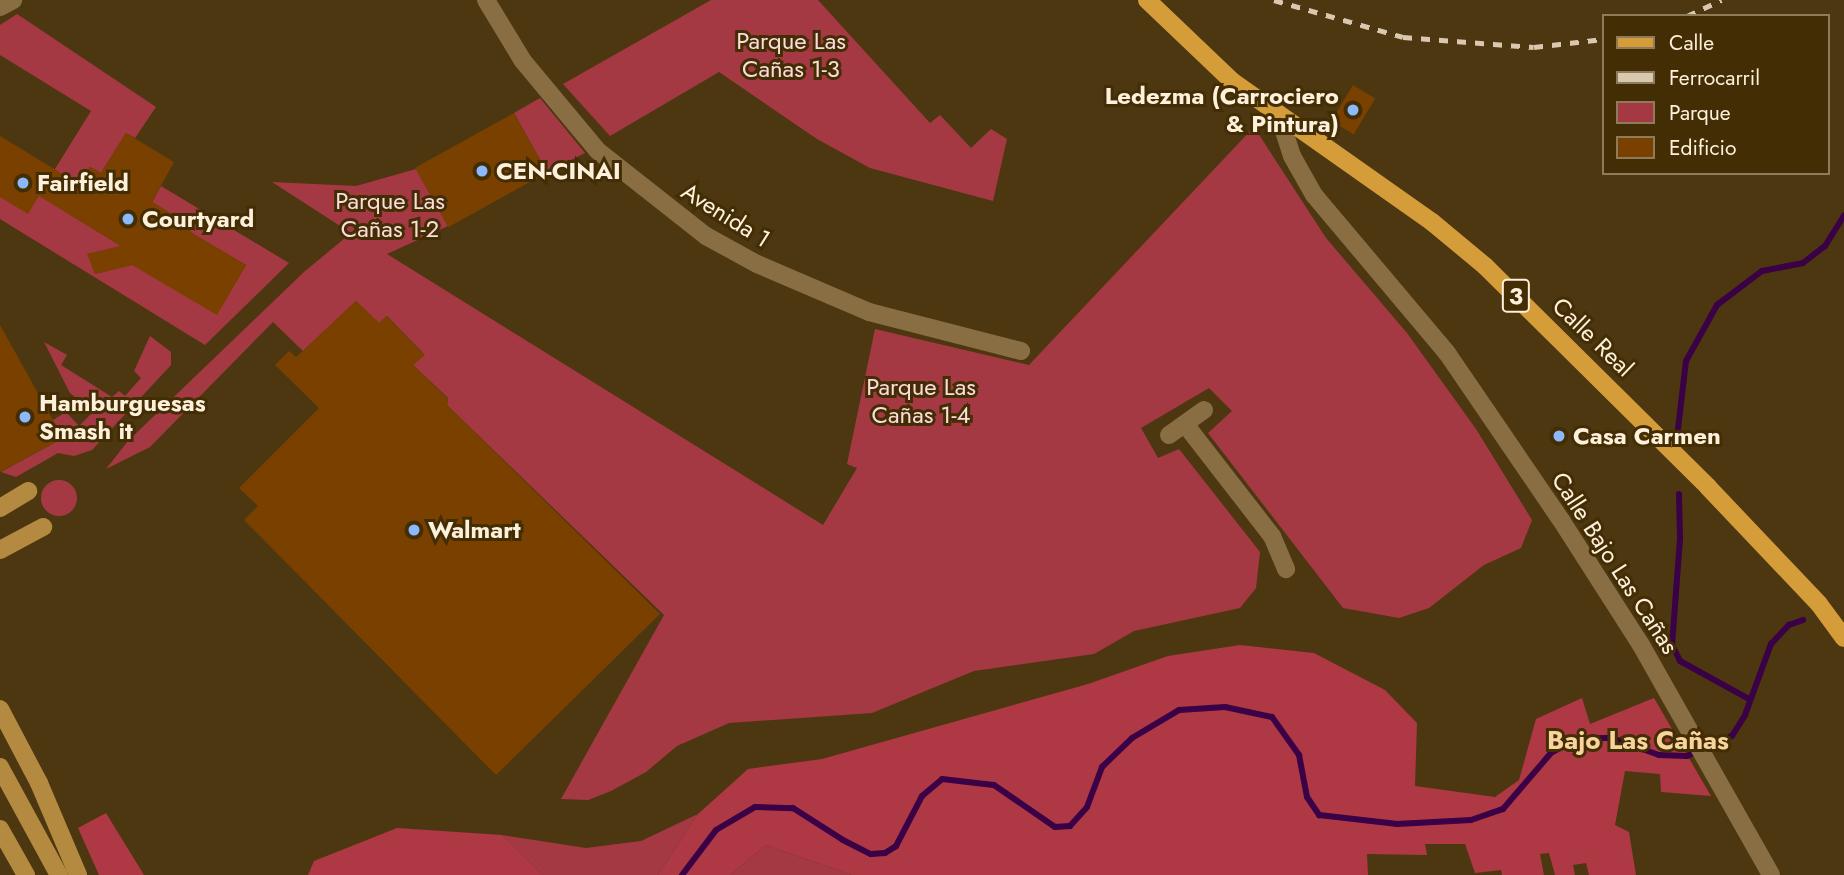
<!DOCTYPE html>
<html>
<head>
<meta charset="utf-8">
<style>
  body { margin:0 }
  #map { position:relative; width:1844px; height:875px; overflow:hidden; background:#4d3710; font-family:Jost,sans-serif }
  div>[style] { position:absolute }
  .green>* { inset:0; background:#a53943 }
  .round { border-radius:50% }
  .forest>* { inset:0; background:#ae3844 }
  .stream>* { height:6px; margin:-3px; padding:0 3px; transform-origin:3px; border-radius:3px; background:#3a0147 }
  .building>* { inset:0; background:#794000; transform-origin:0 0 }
  .street>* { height:18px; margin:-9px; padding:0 9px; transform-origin:9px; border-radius:9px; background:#896e43 }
  .secondary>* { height:18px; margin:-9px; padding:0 9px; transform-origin:9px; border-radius:9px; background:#b48940 }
  .primary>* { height:18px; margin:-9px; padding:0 9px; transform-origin:9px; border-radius:9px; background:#d49d3a }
  .rail>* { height:5px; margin-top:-2.5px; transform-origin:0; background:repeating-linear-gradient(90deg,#d8c8af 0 9px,transparent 0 18px) }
  .dots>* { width:19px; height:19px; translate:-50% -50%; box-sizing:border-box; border:4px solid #422d04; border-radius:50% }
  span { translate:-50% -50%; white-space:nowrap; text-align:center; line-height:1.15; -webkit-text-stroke:6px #422d04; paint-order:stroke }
  .shield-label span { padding:2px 5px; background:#422d04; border:2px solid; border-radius:5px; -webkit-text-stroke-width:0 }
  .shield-label { font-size:23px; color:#fef0db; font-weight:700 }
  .park-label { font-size:24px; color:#fcdbdb }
  .poi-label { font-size:24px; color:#fef0db; font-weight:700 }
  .right { translate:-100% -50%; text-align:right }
  .left { translate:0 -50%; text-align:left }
  .street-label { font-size:24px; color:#fef0db }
  .neighbourhood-label { font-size:26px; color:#f8d49c; font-weight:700 }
  .legend { position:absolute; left:1602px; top:14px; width:228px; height:161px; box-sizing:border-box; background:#422d04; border:2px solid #8d7b5a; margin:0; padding:9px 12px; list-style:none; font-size:21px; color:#fef0db }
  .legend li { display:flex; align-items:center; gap:14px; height:35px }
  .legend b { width:35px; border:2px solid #8d7b5a }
</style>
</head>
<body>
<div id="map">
  <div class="green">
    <i style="clip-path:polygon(711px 0,818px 0,930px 123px,940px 115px,971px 148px,991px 129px,1007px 139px,993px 201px,870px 168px,817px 139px,719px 72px,610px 136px,563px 84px)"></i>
    <i style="clip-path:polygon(17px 14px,156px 107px,135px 138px,126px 133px,101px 173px,90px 167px,64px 211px,121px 246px,88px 254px,95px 274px,148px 261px,217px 314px,246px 265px,190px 232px,192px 227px,152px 202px,161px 186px,289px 263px,205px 345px,0 219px,0 197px,55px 169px,91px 111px,0 55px,0 25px)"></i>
    <i style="clip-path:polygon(540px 98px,585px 153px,547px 172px,514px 113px)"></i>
    <i style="clip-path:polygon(1254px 127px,1326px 238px,1407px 333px,1476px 429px,1532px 520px,1521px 548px,1484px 565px,1429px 608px,1399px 618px,1343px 608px,1208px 433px,1232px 411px,1209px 388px,1141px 428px,1158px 458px,1179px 449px,1260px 552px,1256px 588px,1240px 608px,1134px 631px,1094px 654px,974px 671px,872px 713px,729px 723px,677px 746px,646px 772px,611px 791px,588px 800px,561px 799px,664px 615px,447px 405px,448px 398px,413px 365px,424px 354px,387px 316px,379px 323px,356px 301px,303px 351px,273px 322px,150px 447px,106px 469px,128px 441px,304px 272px,351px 233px,272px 182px,356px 186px,416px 169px,448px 226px,387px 254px,823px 525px,857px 468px,847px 464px,875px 329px,1029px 365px)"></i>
    <i style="clip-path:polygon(150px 336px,171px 352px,171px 365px,92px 450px,74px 456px,58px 453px,16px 477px,1px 472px,63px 438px,53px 420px,66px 412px,79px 426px,93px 412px,70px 393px,44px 342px,67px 355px,61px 365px,112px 397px,119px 391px,125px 396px,141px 378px,134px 371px)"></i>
    <i class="round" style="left:41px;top:480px;width:36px;height:36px"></i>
    <i style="clip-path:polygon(698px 814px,658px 875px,543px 875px,502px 835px,586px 848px,641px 841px)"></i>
    <i style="clip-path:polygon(766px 845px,852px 875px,730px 875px)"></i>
  </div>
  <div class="forest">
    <i style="clip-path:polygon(1240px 645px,1314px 653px,1385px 690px,1417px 723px,1415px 786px,1495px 797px,1519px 780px,1536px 719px,1582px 698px,1590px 724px,1654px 698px,1711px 796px,1661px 792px,1660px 774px,1625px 771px,1615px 825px,1629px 832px,1636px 875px,1589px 875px,1586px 863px,1573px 865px,1575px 875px,1555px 875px,1549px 853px,1540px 854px,1544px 875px,1502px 875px,1501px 870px,1475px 873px,1465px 844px,1425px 844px,1427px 855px,1367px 854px,1368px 875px,852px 875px,766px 845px,730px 875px,658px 875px,698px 814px,748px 769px,822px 759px,1088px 684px,1168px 656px)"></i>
    <i style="clip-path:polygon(106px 813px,144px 875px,99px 875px,78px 828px)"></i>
    <i style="clip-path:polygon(397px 828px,502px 835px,543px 875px,308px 875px,314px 861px)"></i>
  </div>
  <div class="stream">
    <i style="left:1678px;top:429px;width:68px;rotate:-83.3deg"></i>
    <i style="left:1686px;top:361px;width:64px;rotate:-61deg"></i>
    <i style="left:1717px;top:305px;width:56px;rotate:-37.1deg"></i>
    <i style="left:1762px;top:271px;width:42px;rotate:-11deg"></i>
    <i style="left:1803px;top:263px;width:28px;rotate:-38deg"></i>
    <i style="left:1825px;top:246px;width:36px;rotate:-58deg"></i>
    <i style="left:1679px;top:494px;width:45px;rotate:88.7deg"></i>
    <i style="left:1680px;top:539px;width:106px;rotate:94.3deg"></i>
    <i style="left:1672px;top:645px;width:18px;rotate:63deg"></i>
    <i style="left:1680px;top:661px;width:79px;rotate:28.8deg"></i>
    <i style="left:682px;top:875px;width:56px;rotate:-52.9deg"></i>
    <i style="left:716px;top:830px;width:45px;rotate:-30.5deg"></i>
    <i style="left:755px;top:807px;width:38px;rotate:2deg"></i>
    <i style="left:793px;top:808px;width:59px;rotate:32.6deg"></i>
    <i style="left:843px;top:840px;width:31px;rotate:27deg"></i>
    <i style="left:871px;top:854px;width:14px;rotate:-4deg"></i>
    <i style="left:885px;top:853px;width:13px;rotate:-32deg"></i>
    <i style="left:896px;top:846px;width:56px;rotate:-62.5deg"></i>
    <i style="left:922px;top:796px;width:26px;rotate:-40deg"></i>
    <i style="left:942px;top:779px;width:52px;rotate:6.6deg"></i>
    <i style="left:994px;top:785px;width:74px;rotate:34.5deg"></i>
    <i style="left:1055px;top:827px;width:15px;rotate:-4deg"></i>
    <i style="left:1070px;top:826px;width:25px;rotate:-48deg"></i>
    <i style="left:1087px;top:807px;width:43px;rotate:-69.4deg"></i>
    <i style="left:1102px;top:767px;width:42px;rotate:-44deg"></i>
    <i style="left:1132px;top:738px;width:55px;rotate:-30.8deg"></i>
    <i style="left:1179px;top:710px;width:46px;rotate:-3.7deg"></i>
    <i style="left:1225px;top:707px;width:48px;rotate:12deg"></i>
    <i style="left:1272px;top:717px;width:47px;rotate:54.6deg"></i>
    <i style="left:1299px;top:755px;width:43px;rotate:79.2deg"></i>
    <i style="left:1307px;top:797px;width:22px;rotate:56deg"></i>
    <i style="left:1319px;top:815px;width:79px;rotate:6.6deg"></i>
    <i style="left:1397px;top:824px;width:74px;rotate:-3.1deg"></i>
    <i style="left:1471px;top:820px;width:34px;rotate:-19deg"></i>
    <i style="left:1503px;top:809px;width:74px;rotate:-49.4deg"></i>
    <i style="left:1551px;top:753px;width:29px;rotate:-29deg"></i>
    <i style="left:1576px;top:739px;width:36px;rotate:-2deg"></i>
    <i style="left:1612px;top:738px;width:50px;rotate:19.9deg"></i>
    <i style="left:1659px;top:755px;width:28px;rotate:2deg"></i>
    <i style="left:1687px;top:756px;width:49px;rotate:-24deg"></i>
    <i style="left:1732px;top:736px;width:25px;rotate:-58deg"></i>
    <i style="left:1745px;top:715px;width:76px;rotate:-69.9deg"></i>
    <i style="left:1771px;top:644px;width:26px;rotate:-47deg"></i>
    <i style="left:1789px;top:625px;width:15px;rotate:-20deg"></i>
  </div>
  <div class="building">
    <i style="left:1353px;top:85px;width:26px;height:42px;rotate:31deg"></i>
    <i style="left:514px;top:113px;width:68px;height:113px;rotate:61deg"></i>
    <i style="clip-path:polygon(126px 133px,174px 162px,152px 202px,193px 227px,190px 232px,246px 265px,217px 315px,132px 265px,95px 274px,87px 254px,121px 246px,39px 196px,28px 214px,0 197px,0 136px,79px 184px,90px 167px,101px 173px)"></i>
    <i style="clip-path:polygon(356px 301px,379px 323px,386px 316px,425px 355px,413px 365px,448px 399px,447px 405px,660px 614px,496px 775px,244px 520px,258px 506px,239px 488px,319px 408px,275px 365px,289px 351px,296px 357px)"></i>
    <i style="clip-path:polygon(0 325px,63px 438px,0 472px)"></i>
  </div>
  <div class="street">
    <i style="left:486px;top:0;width:71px;rotate:58.8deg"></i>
    <i style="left:523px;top:61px;width:117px;rotate:50.2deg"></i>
    <i style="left:598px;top:151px;width:137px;rotate:38.2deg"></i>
    <i style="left:706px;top:236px;width:58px;rotate:28.8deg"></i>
    <i style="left:757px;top:264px;width:122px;rotate:23.2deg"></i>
    <i style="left:869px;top:312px;width:157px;rotate:14.4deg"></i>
    <i style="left:0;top:7px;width:15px;rotate:-28deg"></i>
    <i style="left:1280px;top:119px;width:39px;rotate:72deg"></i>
    <i style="left:1292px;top:156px;width:45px;rotate:60.6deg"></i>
    <i style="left:1314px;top:195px;width:207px;rotate:49.9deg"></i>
    <i style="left:1447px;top:353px;width:202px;rotate:55.7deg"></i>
    <i style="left:1561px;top:520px;width:148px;rotate:57.4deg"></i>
    <i style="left:1641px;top:645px;width:264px;rotate:60.5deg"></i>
    <i style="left:1185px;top:424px;width:142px;rotate:52.2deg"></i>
    <i style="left:1272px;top:536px;width:36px;rotate:67deg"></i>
    <i style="left:1169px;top:435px;width:43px;rotate:-35.5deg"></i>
  </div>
  <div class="secondary">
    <i style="left:0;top:508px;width:33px;rotate:-31deg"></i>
    <i style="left:0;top:550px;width:49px;rotate:-28.1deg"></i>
    <i style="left:0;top:709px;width:84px;rotate:62.2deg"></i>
    <i style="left:39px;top:783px;width:100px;rotate:67deg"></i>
    <i style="left:0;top:767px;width:123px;rotate:61.4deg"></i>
    <i style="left:0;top:829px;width:53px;rotate:60.5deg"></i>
  </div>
  <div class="primary">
    <i style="left:1147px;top:0;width:117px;rotate:43.6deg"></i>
    <i style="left:1232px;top:81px;width:245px;rotate:35.2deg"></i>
    <i style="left:1432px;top:222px;width:69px;rotate:39.7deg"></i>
    <i style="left:1485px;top:266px;width:314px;rotate:44.7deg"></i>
    <i style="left:1708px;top:487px;width:161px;rotate:46.5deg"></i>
    <i style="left:1819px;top:604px;width:42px;rotate:53.7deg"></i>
  </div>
  <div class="rail">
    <i style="left:1274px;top:0;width:134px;rotate:16deg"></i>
    <i style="left:1403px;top:37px;width:131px;rotate:4.4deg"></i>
    <i style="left:1534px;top:47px;width:70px;rotate:-6.5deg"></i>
    <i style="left:1687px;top:16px;width:38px;rotate:-25deg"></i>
  </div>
  <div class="dots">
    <i style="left:1353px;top:110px;background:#8cb9fc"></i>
    <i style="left:482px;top:171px;background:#8cb9fc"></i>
    <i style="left:23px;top:183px;background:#8cb9fc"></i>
    <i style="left:128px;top:219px;background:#8cb9fc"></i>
    <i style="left:25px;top:417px;background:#8cb9fc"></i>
    <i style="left:1559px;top:436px;background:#8cb9fc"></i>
    <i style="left:414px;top:530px;background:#8cb9fc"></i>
  </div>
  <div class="shield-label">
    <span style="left:1516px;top:296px">3</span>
  </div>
  <div class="park-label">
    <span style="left:791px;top:55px">Parque Las<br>Cañas 1-3</span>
    <span style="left:390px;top:215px">Parque Las<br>Cañas 1-2</span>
    <span style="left:921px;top:401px">Parque Las<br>Cañas 1-4</span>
  </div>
  <div class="poi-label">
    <span class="right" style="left:1339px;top:110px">Ledezma (Carrociero<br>&amp; Pintura)</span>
    <span class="left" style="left:496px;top:171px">CEN-CINAI</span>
    <span class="left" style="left:37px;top:183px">Fairfield</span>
    <span class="left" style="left:142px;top:219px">Courtyard</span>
    <span class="left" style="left:39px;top:417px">Hamburguesas<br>Smash it</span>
    <span class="left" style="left:1573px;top:436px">Casa Carmen</span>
    <span class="left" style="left:428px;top:530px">Walmart</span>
  </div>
  <div class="street-label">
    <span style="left:726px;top:215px;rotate:32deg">Avenida 1</span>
    <span style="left:1593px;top:337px;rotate:44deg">Calle Real</span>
    <span style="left:1615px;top:563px;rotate:57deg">Calle Bajo Las Cañas</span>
  </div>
  <div class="neighbourhood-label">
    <span style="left:1638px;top:741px">Bajo Las Cañas</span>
  </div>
  <ul class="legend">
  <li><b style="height:9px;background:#d49d3a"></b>Calle</li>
  <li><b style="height:9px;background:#d8c8af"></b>Ferrocarril</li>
  <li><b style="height:19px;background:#a53943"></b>Parque</li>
  <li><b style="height:19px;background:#794000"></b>Edificio</li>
  </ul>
</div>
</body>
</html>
